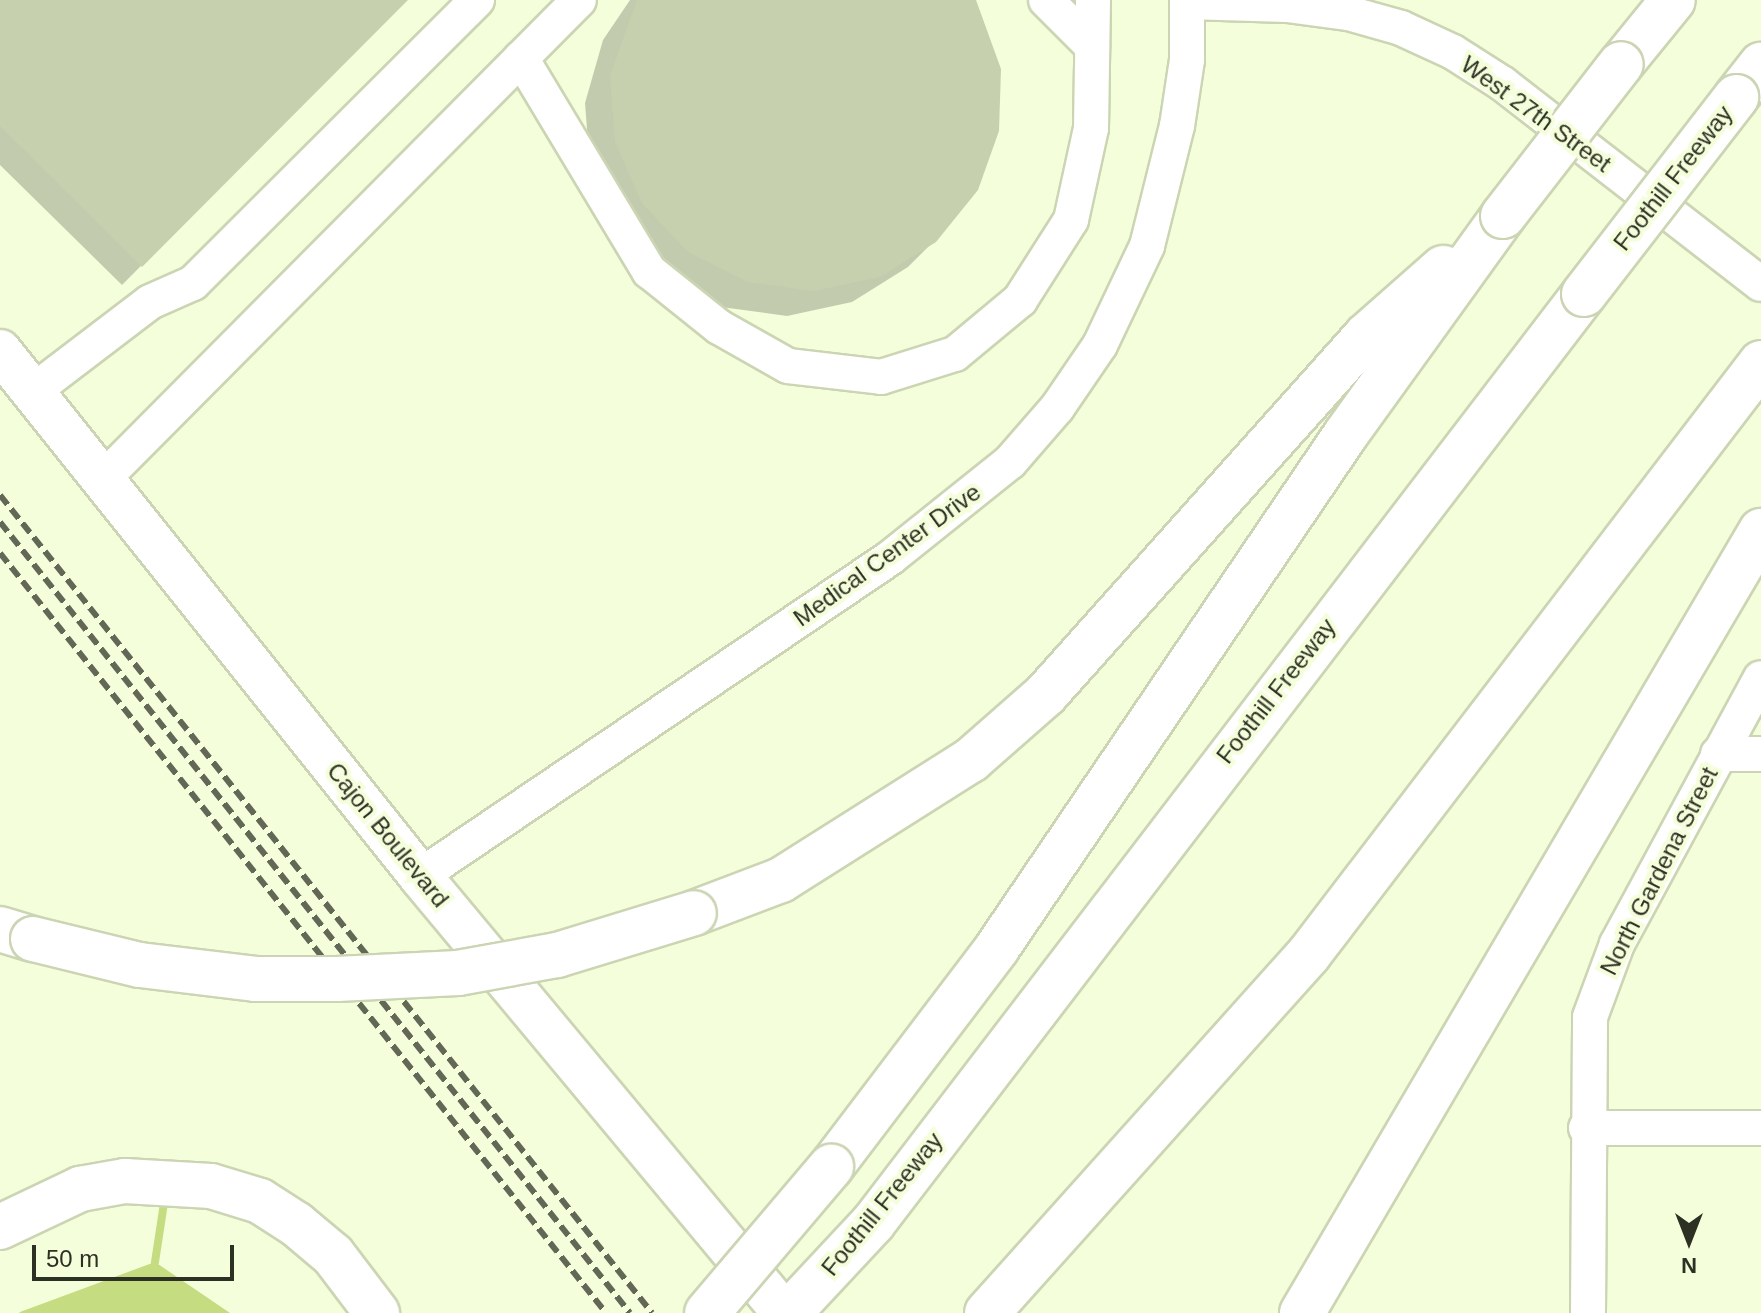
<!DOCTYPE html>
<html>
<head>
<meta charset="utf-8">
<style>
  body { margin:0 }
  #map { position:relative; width:1761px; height:1313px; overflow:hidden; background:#f4fedb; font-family:Arial,sans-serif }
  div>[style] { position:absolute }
  .water>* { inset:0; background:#c5dc81 }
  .shadow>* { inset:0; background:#0003 }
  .stream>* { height:8px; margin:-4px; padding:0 4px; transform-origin:4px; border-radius:4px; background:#c5dc81 }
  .building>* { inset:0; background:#c6d0ae }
  .roads { filter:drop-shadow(2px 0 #cbd5b3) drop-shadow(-2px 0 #cbd5b3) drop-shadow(0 2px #cbd5b3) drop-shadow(0 -2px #cbd5b3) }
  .minor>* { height:34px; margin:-17px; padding:0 17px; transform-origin:17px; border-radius:17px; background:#fff }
  .major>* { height:42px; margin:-21px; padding:0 21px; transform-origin:21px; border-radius:21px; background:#fff }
  .highway>* { height:44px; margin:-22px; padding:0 22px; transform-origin:22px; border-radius:22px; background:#fff }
  .rail>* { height:6px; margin-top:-3px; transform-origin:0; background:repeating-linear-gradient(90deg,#636856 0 12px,transparent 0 18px) }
  .bridges { filter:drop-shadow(2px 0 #cbd5b3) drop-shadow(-2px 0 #cbd5b3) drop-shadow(0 2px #cbd5b3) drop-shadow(0 -2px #cbd5b3) }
  .highway-bridge>* { height:44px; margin:-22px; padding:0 22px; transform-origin:22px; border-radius:22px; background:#fff }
  span { translate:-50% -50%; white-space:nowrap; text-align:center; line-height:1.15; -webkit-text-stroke:8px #f4fedb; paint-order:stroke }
  .street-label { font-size:24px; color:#2d3124 }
  .north { position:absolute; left:1649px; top:1201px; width:80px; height:80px; -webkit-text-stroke:6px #f4fedb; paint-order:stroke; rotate:180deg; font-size:22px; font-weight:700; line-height:32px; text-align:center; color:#2d3124 }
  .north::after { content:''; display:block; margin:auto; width:28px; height:36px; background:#2d3124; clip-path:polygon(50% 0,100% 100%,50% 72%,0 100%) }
  .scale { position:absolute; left:32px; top:1245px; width:202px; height:36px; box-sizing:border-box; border:4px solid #2d3124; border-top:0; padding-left:10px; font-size:24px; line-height:28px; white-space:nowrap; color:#2d3124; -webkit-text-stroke:6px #f4fedb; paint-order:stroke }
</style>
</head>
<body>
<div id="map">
  <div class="water">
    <i style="clip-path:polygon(155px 1262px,230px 1313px,19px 1313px,20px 1312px)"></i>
  </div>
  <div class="shadow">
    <i style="clip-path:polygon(0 0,405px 0,122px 285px,0 165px)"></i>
    <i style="clip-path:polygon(630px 0,974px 0,999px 69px,935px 240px,908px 267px,852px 302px,787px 316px,721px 307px,662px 277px,590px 169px,585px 103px,603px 40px)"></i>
  </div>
  <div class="stream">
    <i style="left:155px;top:1262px;width:66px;rotate:-81.3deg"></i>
  </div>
  <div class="building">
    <i style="clip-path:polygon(0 0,408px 0,142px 267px,0 126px)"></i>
    <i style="clip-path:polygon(637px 0,976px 0,1001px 69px,999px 131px,978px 190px,936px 242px,880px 277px,814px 291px,748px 282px,688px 252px,642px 203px,615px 142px,610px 76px)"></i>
  </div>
  <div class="roads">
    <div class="minor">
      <i style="left:1046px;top:0;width:65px;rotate:45deg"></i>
      <i style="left:1187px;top:2px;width:100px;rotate:1.7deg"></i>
      <i style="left:1287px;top:5px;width:62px;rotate:7.5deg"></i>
      <i style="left:1348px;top:13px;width:55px;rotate:15.8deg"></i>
      <i style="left:1401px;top:28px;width:57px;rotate:24.8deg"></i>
      <i style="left:1453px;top:52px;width:59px;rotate:32.6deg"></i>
      <i style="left:1503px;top:84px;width:326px;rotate:37.8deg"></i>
      <i style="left:521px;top:58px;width:249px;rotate:59deg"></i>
      <i style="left:649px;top:271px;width:90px;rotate:38.7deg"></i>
      <i style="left:719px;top:327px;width:79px;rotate:29.5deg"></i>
      <i style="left:788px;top:366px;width:94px;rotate:6.7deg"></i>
      <i style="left:881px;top:377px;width:77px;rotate:-17.3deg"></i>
      <i style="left:955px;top:354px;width:85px;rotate:-39.7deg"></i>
      <i style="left:1020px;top:300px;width:95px;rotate:-57.5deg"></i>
      <i style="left:1071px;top:220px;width:94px;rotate:-77.7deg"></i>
      <i style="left:1091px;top:128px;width:128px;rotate:-89.1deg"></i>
      <i style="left:32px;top:392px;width:148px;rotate:-37.3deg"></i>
      <i style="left:150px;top:302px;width:47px;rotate:-23.8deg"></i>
      <i style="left:193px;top:283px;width:401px;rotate:-44.9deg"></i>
      <i style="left:103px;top:479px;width:675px;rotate:-45.18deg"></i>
      <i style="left:1718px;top:754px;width:43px"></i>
      <i style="left:420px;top:876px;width:567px;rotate:-34.08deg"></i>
      <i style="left:890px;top:558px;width:154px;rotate:-38.7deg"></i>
      <i style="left:1010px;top:462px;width:72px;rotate:-49deg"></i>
      <i style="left:1057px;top:408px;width:76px;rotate:-55.7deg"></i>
      <i style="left:1100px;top:345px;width:110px;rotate:-64.6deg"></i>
      <i style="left:1147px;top:246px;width:124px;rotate:-76deg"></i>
      <i style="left:1177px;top:126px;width:67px;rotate:-81.4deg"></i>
      <i style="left:1187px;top:60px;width:60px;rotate:-90deg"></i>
      <i style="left:1586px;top:1128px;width:175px"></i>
      <i style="left:1588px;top:1313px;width:296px;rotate:-89.6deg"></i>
      <i style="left:1590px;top:1017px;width:78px;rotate:-69.7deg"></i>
      <i style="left:1617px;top:944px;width:302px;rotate:-61.6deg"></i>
    </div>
    <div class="major">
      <i style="left:0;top:351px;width:672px;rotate:51.34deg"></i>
      <i style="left:420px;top:876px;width:569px;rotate:50.21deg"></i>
    </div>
    <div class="highway">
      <i style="left:1621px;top:64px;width:82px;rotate:-50.9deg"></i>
      <i style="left:1736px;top:97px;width:41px;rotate:-52deg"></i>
      <i style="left:694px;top:913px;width:93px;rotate:-20.8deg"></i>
      <i style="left:781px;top:880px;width:225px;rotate:-32.3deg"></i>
      <i style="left:971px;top:760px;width:100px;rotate:-41.3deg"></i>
      <i style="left:1046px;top:694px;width:480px;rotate:-48.2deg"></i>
      <i style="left:1366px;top:336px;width:103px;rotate:-41.4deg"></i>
      <i style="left:0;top:929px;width:34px;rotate:17deg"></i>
      <i style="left:831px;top:1167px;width:275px;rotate:-52.8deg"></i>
      <i style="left:997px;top:948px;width:621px;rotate:-55.82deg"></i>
      <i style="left:1346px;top:434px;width:269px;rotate:-54.2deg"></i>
      <i style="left:0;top:1227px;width:89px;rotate:-25.4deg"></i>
      <i style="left:80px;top:1189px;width:46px;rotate:-10.1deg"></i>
      <i style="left:125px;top:1181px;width:86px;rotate:3.3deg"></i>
      <i style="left:211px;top:1186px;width:51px;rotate:17deg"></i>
      <i style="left:260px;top:1201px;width:43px;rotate:32.6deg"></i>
      <i style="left:296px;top:1224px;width:48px;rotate:40deg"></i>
      <i style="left:333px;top:1255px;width:73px;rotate:52.8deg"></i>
      <i style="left:789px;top:1313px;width:123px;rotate:-47deg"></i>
      <i style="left:873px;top:1223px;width:1170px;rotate:-52.57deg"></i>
      <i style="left:987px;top:1313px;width:482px;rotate:-48.1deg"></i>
      <i style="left:1309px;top:954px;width:744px;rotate:-52.59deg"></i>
      <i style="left:1302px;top:1313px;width:907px;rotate:-59.59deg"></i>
    </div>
  </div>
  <div class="rail">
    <i style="left:0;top:495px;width:1046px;rotate:51.44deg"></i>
    <i style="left:0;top:522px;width:1011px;rotate:51.46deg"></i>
    <i style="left:0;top:553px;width:972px;rotate:51.43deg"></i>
  </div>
  <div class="bridges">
    <div class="highway-bridge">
      <i style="left:1503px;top:216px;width:192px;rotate:-52.2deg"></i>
      <i style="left:1584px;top:294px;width:249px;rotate:-52.3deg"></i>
      <i style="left:33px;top:939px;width:110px;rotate:13.7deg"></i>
      <i style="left:140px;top:965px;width:116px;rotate:6.9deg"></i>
      <i style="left:255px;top:979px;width:82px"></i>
      <i style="left:337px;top:979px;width:121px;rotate:-2.8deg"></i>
      <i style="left:458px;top:973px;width:101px;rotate:-10.3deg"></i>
      <i style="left:557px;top:955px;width:143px;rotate:-17deg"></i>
      <i style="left:707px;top:1313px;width:192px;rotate:-49.7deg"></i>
    </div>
  </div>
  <div class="street-label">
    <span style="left:1536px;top:114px;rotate:36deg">West 27th Street</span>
    <span style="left:1673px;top:178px;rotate:-52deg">Foothill Freeway</span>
    <span style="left:887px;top:555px;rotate:-36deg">Medical Center Drive</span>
    <span style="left:1276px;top:691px;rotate:-52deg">Foothill Freeway</span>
    <span style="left:388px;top:835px;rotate:51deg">Cajon Boulevard</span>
    <span style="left:1659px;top:871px;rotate:-63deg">North Gardena Street</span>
    <span style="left:882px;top:1204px;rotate:-51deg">Foothill Freeway</span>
  </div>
  <div class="north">N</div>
  <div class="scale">50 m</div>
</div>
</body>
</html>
